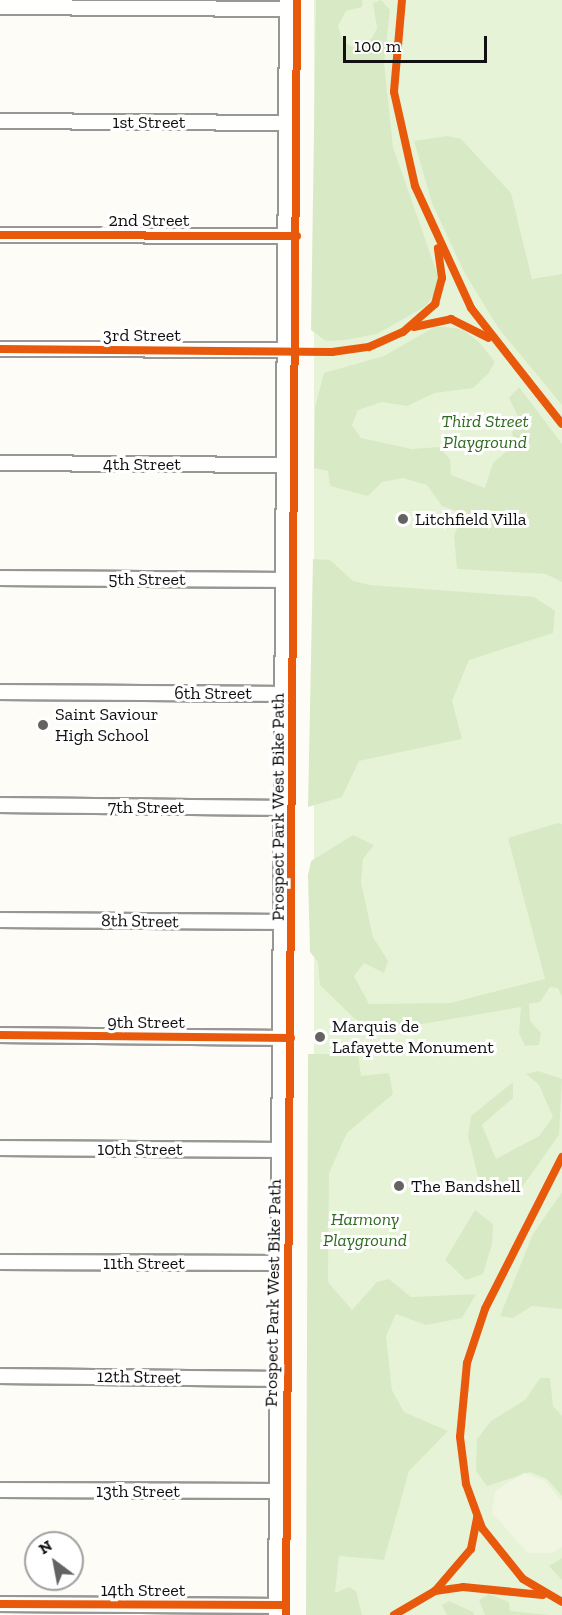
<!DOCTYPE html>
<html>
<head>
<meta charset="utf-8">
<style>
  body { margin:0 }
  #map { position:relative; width:562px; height:1615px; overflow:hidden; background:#fdfcf7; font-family:"Zilla Slab",serif }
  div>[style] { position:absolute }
  .green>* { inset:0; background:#e7f3d7; transform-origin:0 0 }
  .forest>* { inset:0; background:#d8eac5 }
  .pitch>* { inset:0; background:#f0f6e1 }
  .roads { filter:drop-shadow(2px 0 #979795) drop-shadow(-2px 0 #979795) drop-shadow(0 2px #979795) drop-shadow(0 -2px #979795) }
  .minor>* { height:14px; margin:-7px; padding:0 7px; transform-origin:7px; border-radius:7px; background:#fffffe }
  .cycleway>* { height:8px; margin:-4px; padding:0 4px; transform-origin:4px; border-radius:4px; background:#e8590c }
  .dots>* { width:16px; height:16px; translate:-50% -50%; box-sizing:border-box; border:3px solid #fff; border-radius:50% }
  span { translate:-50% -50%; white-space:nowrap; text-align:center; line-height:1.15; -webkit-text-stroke:6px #fff; paint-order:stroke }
  .street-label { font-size:18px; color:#111 }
  .park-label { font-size:18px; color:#2f6b1f; font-style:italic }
  .poi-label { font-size:18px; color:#111 }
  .left { translate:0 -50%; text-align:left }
  .north { position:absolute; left:24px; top:1531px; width:60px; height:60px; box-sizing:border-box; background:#fff; border:2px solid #a0a0a0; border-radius:50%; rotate:328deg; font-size:16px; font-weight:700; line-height:24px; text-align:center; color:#111 }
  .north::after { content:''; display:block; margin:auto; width:21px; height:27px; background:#646362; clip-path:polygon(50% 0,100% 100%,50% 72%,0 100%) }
  .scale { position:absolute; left:343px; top:36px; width:144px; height:27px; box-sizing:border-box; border:3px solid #111; border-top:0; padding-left:8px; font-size:18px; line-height:21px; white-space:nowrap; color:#111; -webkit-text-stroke:4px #fff; paint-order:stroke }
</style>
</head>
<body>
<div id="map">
  <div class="green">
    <i style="left:314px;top:0;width:248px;height:1615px"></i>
  </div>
  <div class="forest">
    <i style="clip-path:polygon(316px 0,362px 0,362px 7px,346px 11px,338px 26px,343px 41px,354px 48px,372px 38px,377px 28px,373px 3px,381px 0,390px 10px,384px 63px,393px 147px,438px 276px,437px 291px,426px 306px,377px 334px,345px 340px,326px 341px,311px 330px)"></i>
    <i style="clip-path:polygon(447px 136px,461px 139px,511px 193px,532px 279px,562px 274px,562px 405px,499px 329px,464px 272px,432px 203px,414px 141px)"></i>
    <i style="clip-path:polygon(436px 326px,462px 329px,479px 342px,495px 362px,488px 374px,473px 388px,435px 393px,407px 406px,382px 402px,358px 410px,352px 425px,361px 438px,412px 449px,439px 447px,450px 459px,451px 475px,485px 488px,493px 463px,514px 445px,512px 432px,521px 423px,509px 398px,519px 387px,562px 444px,562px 582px,546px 574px,457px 569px,454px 535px,464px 514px,442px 506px,427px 485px,403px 478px,382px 482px,368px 496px,330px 486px,328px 471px,314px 468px,315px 407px,324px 373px,384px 356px)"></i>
    <i style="clip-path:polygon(313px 559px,330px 560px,353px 581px,370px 585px,534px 597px,555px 611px,553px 633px,469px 660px,452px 701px,462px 739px,359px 761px,342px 797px,308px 807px)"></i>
    <i style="clip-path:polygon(558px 823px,562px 824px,562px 997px,558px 988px,550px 987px,540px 1002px,529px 1004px,530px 1021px,541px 1033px,539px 1045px,525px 1046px,519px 1033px,521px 1007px,387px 1030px,358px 1022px,320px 985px,318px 962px,310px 952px,308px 875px,311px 861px,353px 835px,374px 845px,363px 859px,361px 883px,373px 937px,388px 961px,384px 973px,364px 963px,354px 976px,369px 1004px,450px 1003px,545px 979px,508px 838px)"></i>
    <i style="clip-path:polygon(308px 1054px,358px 1054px,361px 1076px,389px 1073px,393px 1094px,347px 1133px,329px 1173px,328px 1282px,352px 1310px,377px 1282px,389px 1279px,411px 1297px,476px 1294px,462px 1318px,426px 1325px,396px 1314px,386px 1336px,392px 1390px,404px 1412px,448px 1431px,409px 1471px,384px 1560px,339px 1556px,335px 1593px,349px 1587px,356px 1591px,362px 1615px,306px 1615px)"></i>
    <i style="clip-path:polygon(538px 1071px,562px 1079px,559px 1135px,518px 1193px,479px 1181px,468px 1136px,471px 1116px,513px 1082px,513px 1098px,482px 1125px,496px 1159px,539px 1136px,553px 1117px,539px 1085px,526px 1074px)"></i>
    <i style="clip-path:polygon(562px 1192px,562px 1309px,532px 1306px,513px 1318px,500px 1316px,533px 1234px)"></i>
    <i style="clip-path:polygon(475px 1210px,493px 1224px,492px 1244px,483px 1274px,466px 1280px,445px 1260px)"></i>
    <i style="clip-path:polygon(540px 1378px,550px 1378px,553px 1406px,562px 1416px,562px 1496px,547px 1479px,530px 1472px,487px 1486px,476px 1471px,477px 1439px,491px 1421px,525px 1400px)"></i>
    <i style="clip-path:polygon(562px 1558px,562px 1580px,549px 1566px)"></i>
    <i style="clip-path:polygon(489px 1594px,509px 1602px,510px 1611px,549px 1615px,485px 1615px,479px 1600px)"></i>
    <i style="clip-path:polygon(449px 1601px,473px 1612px,474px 1615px,447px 1615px,442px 1605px)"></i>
  </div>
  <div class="pitch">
    <i style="clip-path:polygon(524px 1473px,545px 1481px,562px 1501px,562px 1547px,551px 1553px,528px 1553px,492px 1513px,495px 1491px)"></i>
  </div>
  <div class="roads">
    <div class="minor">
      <i style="left:0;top:7px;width:287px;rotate:0.4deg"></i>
      <i style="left:0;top:121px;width:286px;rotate:0.4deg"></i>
      <i style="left:0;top:235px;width:285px;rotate:0.2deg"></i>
      <i style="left:0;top:349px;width:285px;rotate:0.2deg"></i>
      <i style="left:0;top:463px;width:284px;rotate:0.4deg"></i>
      <i style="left:0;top:578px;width:282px;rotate:0.4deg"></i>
      <i style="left:0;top:692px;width:282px;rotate:0.4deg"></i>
      <i style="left:0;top:805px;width:281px;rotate:0.6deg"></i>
      <i style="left:0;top:920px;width:281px;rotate:0.4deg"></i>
      <i style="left:0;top:1035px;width:280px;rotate:0.6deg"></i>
      <i style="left:0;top:1148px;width:279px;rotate:0.4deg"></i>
      <i style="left:0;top:1262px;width:278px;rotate:0.2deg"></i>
      <i style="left:0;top:1376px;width:278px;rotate:0.6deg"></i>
      <i style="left:0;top:1490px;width:277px;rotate:0.2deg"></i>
      <i style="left:0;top:1604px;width:276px;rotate:0.4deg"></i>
      <i style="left:276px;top:1615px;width:1615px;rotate:-89.61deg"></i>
    </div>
  </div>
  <div class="cycleway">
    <i style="left:402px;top:0;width:92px;rotate:95deg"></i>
    <i style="left:394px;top:92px;width:96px;rotate:77.4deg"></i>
    <i style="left:415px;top:186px;width:134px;rotate:65.3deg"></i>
    <i style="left:471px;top:308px;width:147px;rotate:51.9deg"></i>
    <i style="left:0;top:235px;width:297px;rotate:0.2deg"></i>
    <i style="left:414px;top:327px;width:38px;rotate:-12deg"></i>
    <i style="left:451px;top:319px;width:42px;rotate:26.6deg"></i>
    <i style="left:0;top:349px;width:332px;rotate:0.5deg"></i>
    <i style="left:332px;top:352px;width:37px;rotate:-8deg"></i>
    <i style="left:369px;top:347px;width:37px;rotate:-24deg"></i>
    <i style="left:403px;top:332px;width:43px;rotate:-41.2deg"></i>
    <i style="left:435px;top:304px;width:27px;rotate:-75deg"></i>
    <i style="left:442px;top:278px;width:30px;rotate:-98deg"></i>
    <i style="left:0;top:1035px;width:291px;rotate:0.6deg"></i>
    <i style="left:562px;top:1157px;width:170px;rotate:116.9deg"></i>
    <i style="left:485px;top:1309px;width:57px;rotate:108.4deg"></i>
    <i style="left:467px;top:1363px;width:74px;rotate:95.4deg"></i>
    <i style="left:460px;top:1437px;width:47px;rotate:82.7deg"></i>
    <i style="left:466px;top:1484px;width:47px;rotate:70deg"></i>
    <i style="left:482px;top:1528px;width:65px;rotate:51.2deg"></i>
    <i style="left:523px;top:1579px;width:45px;rotate:30.5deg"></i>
    <i style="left:435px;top:1591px;width:55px;rotate:-49.4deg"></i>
    <i style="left:471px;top:1549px;width:33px;rotate:-79deg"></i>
    <i style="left:0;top:1604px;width:285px;rotate:0.2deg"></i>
    <i style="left:286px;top:1615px;width:1615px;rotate:-89.61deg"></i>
    <i style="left:394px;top:1615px;width:48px;rotate:-30.3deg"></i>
    <i style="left:435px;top:1591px;width:28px;rotate:-8deg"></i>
    <i style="left:463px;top:1587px;width:80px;rotate:5.7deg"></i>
  </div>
  <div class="dots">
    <i style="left:403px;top:519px;background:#646362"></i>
    <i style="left:43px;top:725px;background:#646362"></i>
    <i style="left:320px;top:1037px;background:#646362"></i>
    <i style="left:399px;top:1186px;background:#646362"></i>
  </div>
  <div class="street-label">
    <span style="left:149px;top:122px">1st Street</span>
    <span style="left:149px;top:220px">2nd Street</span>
    <span style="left:142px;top:335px">3rd Street</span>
    <span style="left:142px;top:464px">4th Street</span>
    <span style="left:147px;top:579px">5th Street</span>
    <span style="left:213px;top:693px">6th Street</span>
    <span style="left:146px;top:807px">7th Street</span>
    <span style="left:278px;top:807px;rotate:-90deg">Prospect Park West Bike Path</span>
    <span style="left:140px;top:921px;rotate:1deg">8th Street</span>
    <span style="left:146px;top:1022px">9th Street</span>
    <span style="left:140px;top:1149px">10th Street</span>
    <span style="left:144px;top:1263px">11th Street</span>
    <span style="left:273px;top:1293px;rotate:-89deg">Prospect Park West Bike Path</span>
    <span style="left:139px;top:1377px;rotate:1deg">12th Street</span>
    <span style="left:138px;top:1491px">13th Street</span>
    <span style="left:143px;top:1590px">14th Street</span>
  </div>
  <div class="park-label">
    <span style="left:485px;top:432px">Third Street<br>Playground</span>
    <span style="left:365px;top:1230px">Harmony<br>Playground</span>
  </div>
  <div class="poi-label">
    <span class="left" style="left:415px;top:519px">Litchfield Villa</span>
    <span class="left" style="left:55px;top:725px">Saint Saviour<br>High School</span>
    <span class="left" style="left:332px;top:1037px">Marquis de<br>Lafayette Monument</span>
    <span class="left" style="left:411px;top:1186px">The Bandshell</span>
  </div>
  <div class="north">N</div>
  <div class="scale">100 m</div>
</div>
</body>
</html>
